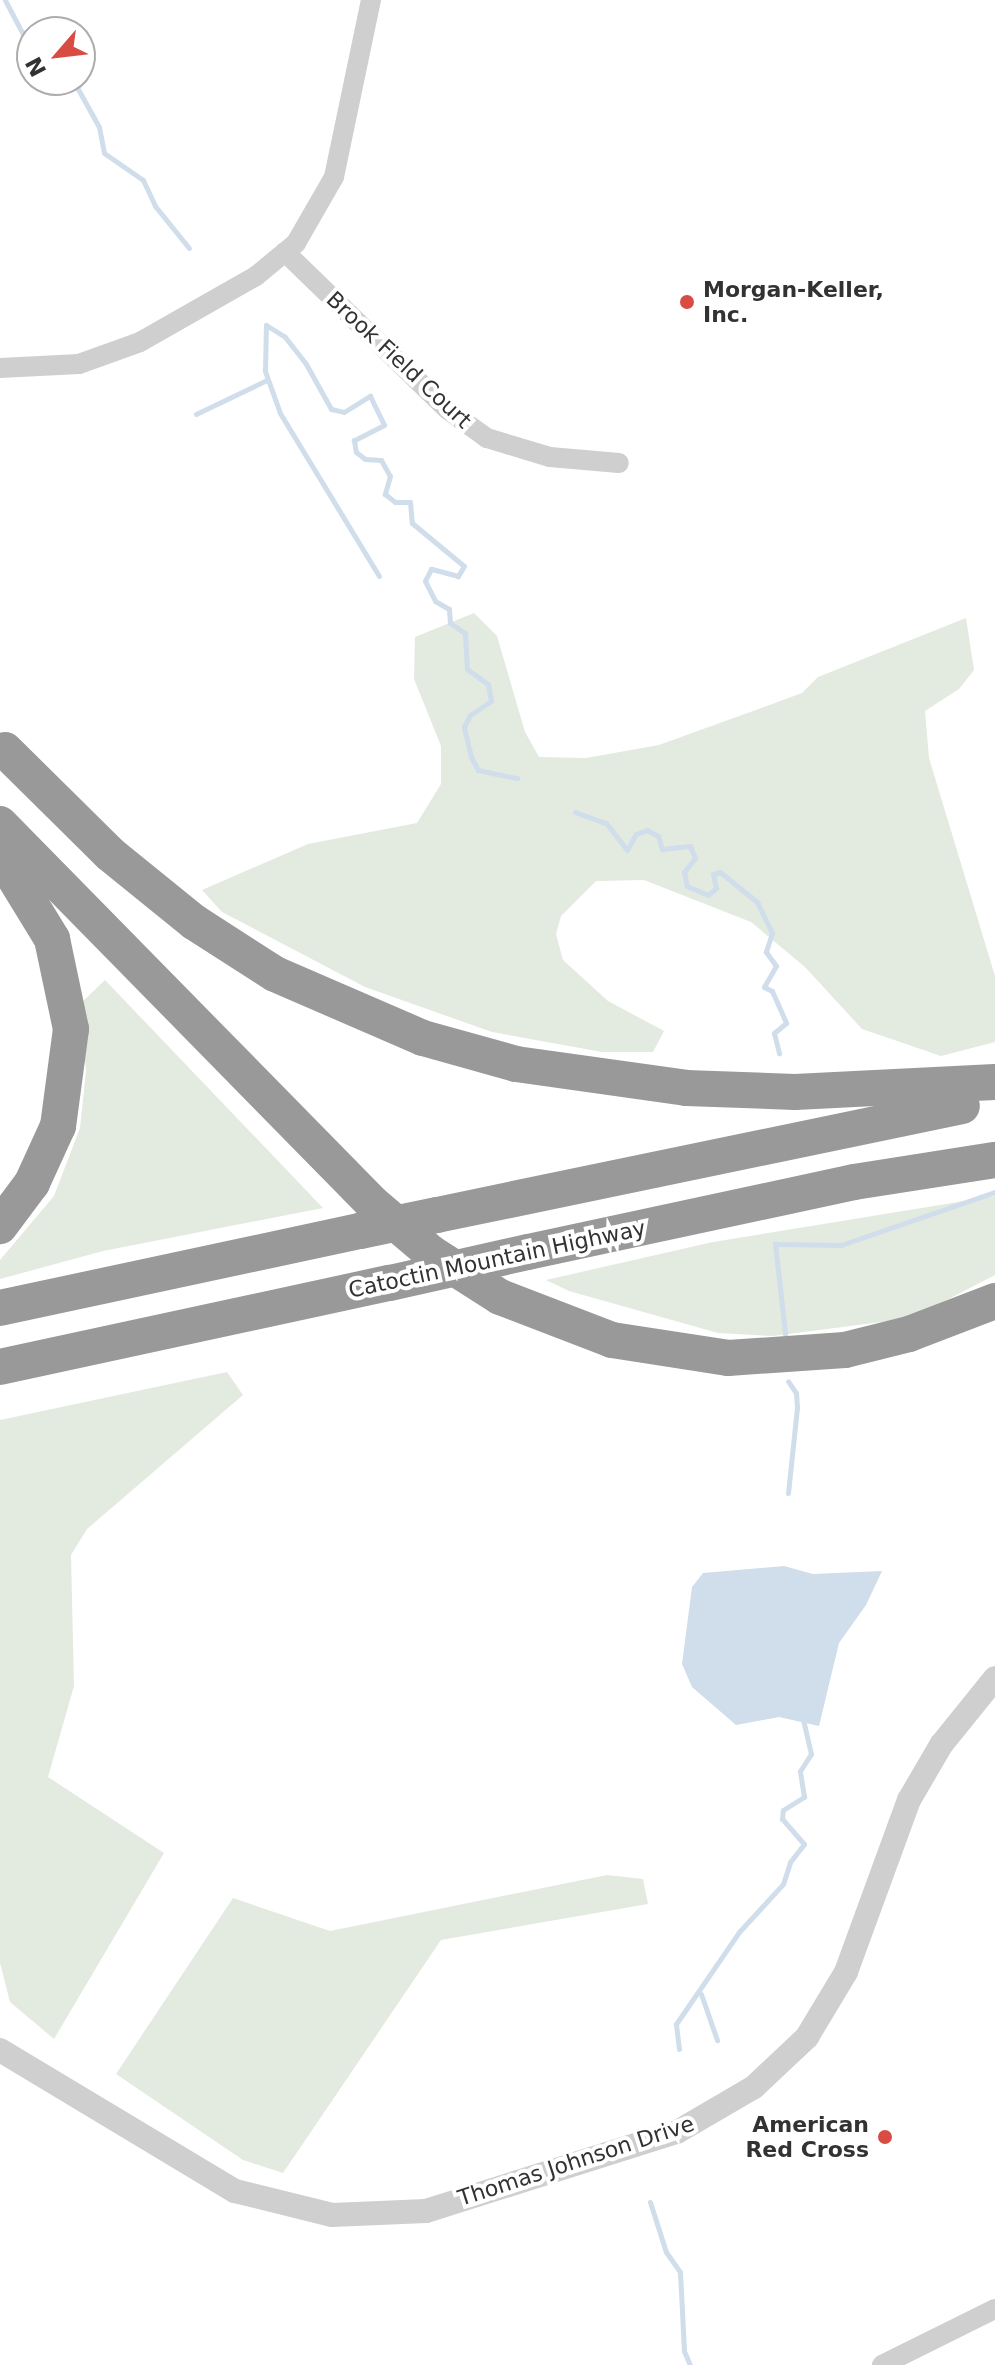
<!DOCTYPE html>
<html>
<head>
<meta charset="utf-8">
<style>
  body { margin:0 }
  #map { position:relative; width:995px; height:2365px; overflow:hidden; background:#fff; font-family:"DejaVu Sans",sans-serif }
  div>[style] { position:absolute }
  .green>* { inset:0; background:#e3eadf }
  .water>* { inset:0; background:#d0ddeb }
  .stream>* { height:5px; margin:-2.5px; padding:0 2.5px; transform-origin:2.5px; border-radius:2.5px; background:#d0ddeb }
  .minor>* { height:20px; margin:-10px; padding:0 10px; transform-origin:10px; border-radius:10px; background:#cfcfcf }
  .tertiary>* { height:24px; margin:-12px; padding:0 12px; transform-origin:12px; border-radius:12px; background:#cfcfcf }
  .motorway>* { height:36px; margin:-18px; padding:0 18px; transform-origin:18px; border-radius:18px; background:#999 }
  .motorway-bridge>* { height:36px; margin:-18px; padding:0 18px; transform-origin:18px; border-radius:18px; background:#999 }
  .dots>* { width:22px; height:22px; translate:-50% -50%; box-sizing:border-box; border:4px solid #fff; border-radius:50% }
  span { translate:-50% -50%; white-space:nowrap; text-align:center; line-height:1.15; -webkit-text-stroke:8px #fff; paint-order:stroke }
  .poi-label { font-size:22px; color:#323232; font-weight:700 }
  .left { translate:0 -50%; text-align:left }
  .right { translate:-100% -50%; text-align:right }
  .street-label { font-size:22px; color:#323232 }
  .north { position:absolute; left:16px; top:16px; width:80px; height:80px; box-sizing:border-box; background:#fff; border:2px solid #adadad; border-radius:50%; rotate:242deg; font-size:22px; font-weight:700; line-height:32px; text-align:center; color:#323232 }
  .north::after { content:''; display:block; margin:auto; width:28px; height:36px; background:#d84c44; clip-path:polygon(50% 0,100% 100%,50% 72%,0 100%) }
</style>
</head>
<body>
<div id="map">
  <div class="green">
    <i style="clip-path:polygon(474px 613px,497px 636px,525px 732px,539px 757px,586px 758px,659px 745px,775px 703px,802px 693px,818px 677px,966px 618px,974px 670px,959px 689px,925px 711px,929px 758px,995px 976px,995px 1042px,941px 1056px,862px 1029px,805px 967px,751px 922px,644px 880px,596px 881px,561px 916px,556px 934px,563px 960px,608px 1001px,664px 1031px,653px 1052px,602px 1052px,492px 1032px,365px 987px,222px 912px,202px 890px,308px 844px,417px 823px,441px 784px,441px 746px,414px 679px,415px 637px)"></i>
    <i style="clip-path:polygon(105px 980px,323px 1208px,103px 1251px,0 1279px,0 1260px,54px 1196px,80px 1128px,86px 1071px,80px 1004px)"></i>
    <i style="clip-path:polygon(995px 1196px,995px 1275px,912px 1318px,773px 1336px,718px 1333px,569px 1291px,546px 1280px,713px 1242px)"></i>
    <i style="clip-path:polygon(227px 1372px,243px 1395px,87px 1529px,71px 1555px,74px 1686px,48px 1777px,164px 1853px,54px 2039px,10px 2002px,0 1963px,0 1420px)"></i>
    <i style="clip-path:polygon(607px 1875px,643px 1879px,648px 1904px,441px 1940px,283px 2173px,243px 2160px,116px 2074px,233px 1898px,330px 1931px)"></i>
  </div>
  <div class="water">
    <i style="clip-path:polygon(784px 1566px,813px 1574px,882px 1571px,866px 1605px,839px 1643px,819px 1726px,779px 1717px,736px 1725px,692px 1687px,682px 1664px,692px 1587px,703px 1573px)"></i>
  </div>
  <div class="stream">
    <i style="left:5px;top:0;width:45px;rotate:62.3deg"></i>
    <i style="left:26px;top:40px;width:6px;rotate:-9deg"></i>
    <i style="left:73px;top:80px;width:54px;rotate:61deg"></i>
    <i style="left:99px;top:127px;width:26px;rotate:79deg"></i>
    <i style="left:104px;top:153px;width:47px;rotate:34.7deg"></i>
    <i style="left:143px;top:180px;width:29px;rotate:65deg"></i>
    <i style="left:155px;top:206px;width:54px;rotate:51deg"></i>
    <i style="left:196px;top:414px;width:79px;rotate:-25.6deg"></i>
    <i style="left:379px;top:576px;width:191px;rotate:-121.3deg"></i>
    <i style="left:280px;top:413px;width:45px;rotate:-109.7deg"></i>
    <i style="left:265px;top:371px;width:46px;rotate:-88.8deg"></i>
    <i style="left:266px;top:325px;width:22px;rotate:32deg"></i>
    <i style="left:285px;top:337px;width:34px;rotate:52deg"></i>
    <i style="left:306px;top:364px;width:51px;rotate:60.9deg"></i>
    <i style="left:331px;top:409px;width:13px;rotate:13deg"></i>
    <i style="left:344px;top:412px;width:31px;rotate:-32deg"></i>
    <i style="left:370px;top:396px;width:32px;rotate:64deg"></i>
    <i style="left:384px;top:425px;width:34px;rotate:153deg"></i>
    <i style="left:354px;top:440px;width:12px;rotate:81deg"></i>
    <i style="left:356px;top:452px;width:11px;rotate:38deg"></i>
    <i style="left:365px;top:459px;width:16px;rotate:4deg"></i>
    <i style="left:381px;top:460px;width:18px;rotate:61deg"></i>
    <i style="left:390px;top:476px;width:19px;rotate:106deg"></i>
    <i style="left:385px;top:494px;width:13px;rotate:39deg"></i>
    <i style="left:395px;top:502px;width:15px"></i>
    <i style="left:410px;top:502px;width:21px;rotate:85deg"></i>
    <i style="left:412px;top:523px;width:67px;rotate:39.6deg"></i>
    <i style="left:464px;top:566px;width:12px;rotate:121deg"></i>
    <i style="left:458px;top:576px;width:28px;rotate:-165deg"></i>
    <i style="left:431px;top:569px;width:13px;rotate:117deg"></i>
    <i style="left:425px;top:581px;width:22px;rotate:63deg"></i>
    <i style="left:435px;top:601px;width:16px;rotate:30deg"></i>
    <i style="left:449px;top:609px;width:14px;rotate:86deg"></i>
    <i style="left:450px;top:623px;width:18px;rotate:34deg"></i>
    <i style="left:465px;top:633px;width:36px;rotate:87deg"></i>
    <i style="left:467px;top:669px;width:26px;rotate:36deg"></i>
    <i style="left:488px;top:684px;width:17px;rotate:80deg"></i>
    <i style="left:491px;top:701px;width:25px;rotate:146deg"></i>
    <i style="left:470px;top:715px;width:13px;rotate:117deg"></i>
    <i style="left:464px;top:727px;width:31px;rotate:77deg"></i>
    <i style="left:471px;top:757px;width:15px;rotate:62deg"></i>
    <i style="left:478px;top:770px;width:40px;rotate:12deg"></i>
    <i style="left:575px;top:812px;width:33px;rotate:20deg"></i>
    <i style="left:606px;top:823px;width:34px;rotate:52deg"></i>
    <i style="left:627px;top:850px;width:18px;rotate:-61deg"></i>
    <i style="left:636px;top:834px;width:12px;rotate:-20deg"></i>
    <i style="left:647px;top:830px;width:13px;rotate:29deg"></i>
    <i style="left:658px;top:836px;width:14px;rotate:73deg"></i>
    <i style="left:662px;top:849px;width:28px;rotate:-6deg"></i>
    <i style="left:690px;top:846px;width:13px;rotate:67deg"></i>
    <i style="left:695px;top:858px;width:18px;rotate:128deg"></i>
    <i style="left:684px;top:872px;width:14px;rotate:78deg"></i>
    <i style="left:687px;top:886px;width:23px;rotate:23deg"></i>
    <i style="left:708px;top:895px;width:11px;rotate:-41deg"></i>
    <i style="left:716px;top:888px;width:14px;rotate:-102deg"></i>
    <i style="left:713px;top:874px;width:7px;rotate:-16deg"></i>
    <i style="left:720px;top:872px;width:48px;rotate:39deg"></i>
    <i style="left:757px;top:902px;width:34px;rotate:64deg"></i>
    <i style="left:772px;top:933px;width:20px;rotate:108deg"></i>
    <i style="left:766px;top:952px;width:17px;rotate:54deg"></i>
    <i style="left:776px;top:966px;width:24px;rotate:120deg"></i>
    <i style="left:764px;top:987px;width:9px;rotate:27deg"></i>
    <i style="left:772px;top:991px;width:35px;rotate:66deg"></i>
    <i style="left:786px;top:1023px;width:16px;rotate:140deg"></i>
    <i style="left:774px;top:1033px;width:21px;rotate:76deg"></i>
    <i style="left:786px;top:1342px;width:99px;rotate:-96.4deg"></i>
    <i style="left:775px;top:1244px;width:66px;rotate:0.9deg"></i>
    <i style="left:841px;top:1245px;width:163px;rotate:-19deg"></i>
    <i style="left:788px;top:1493px;width:86px;rotate:-84deg"></i>
    <i style="left:797px;top:1407px;width:14px;rotate:-94deg"></i>
    <i style="left:796px;top:1393px;width:14px;rotate:-124deg"></i>
    <i style="left:701px;top:1994px;width:49px;rotate:70.8deg"></i>
    <i style="left:679px;top:2049px;width:25px;rotate:-97deg"></i>
    <i style="left:676px;top:2024px;width:112px;rotate:-55.6deg"></i>
    <i style="left:739px;top:1932px;width:65px;rotate:-47.5deg"></i>
    <i style="left:783px;top:1884px;width:23px;rotate:-72deg"></i>
    <i style="left:790px;top:1862px;width:23px;rotate:-52deg"></i>
    <i style="left:804px;top:1844px;width:33px;rotate:-131deg"></i>
    <i style="left:782px;top:1819px;width:9px;rotate:-84deg"></i>
    <i style="left:783px;top:1810px;width:25px;rotate:-32deg"></i>
    <i style="left:804px;top:1797px;width:26px;rotate:-99deg"></i>
    <i style="left:800px;top:1771px;width:20px;rotate:-57deg"></i>
    <i style="left:811px;top:1754px;width:35px;rotate:-103deg"></i>
    <i style="left:650px;top:2202px;width:52px;rotate:72.3deg"></i>
    <i style="left:666px;top:2252px;width:24px;rotate:55deg"></i>
    <i style="left:680px;top:2272px;width:79px;rotate:87.1deg"></i>
    <i style="left:684px;top:2351px;width:15px;rotate:67deg"></i>
  </div>
  <div class="minor">
    <i style="left:285px;top:252px;width:227px;rotate:44.1deg"></i>
    <i style="left:448px;top:410px;width:48px;rotate:35.7deg"></i>
    <i style="left:487px;top:438px;width:66px;rotate:16.8deg"></i>
    <i style="left:550px;top:457px;width:69px;rotate:5deg"></i>
    <i style="left:0;top:368px;width:79px;rotate:-2.9deg"></i>
    <i style="left:79px;top:364px;width:65px;rotate:-19.8deg"></i>
    <i style="left:140px;top:342px;width:133px;rotate:-29.6deg"></i>
    <i style="left:256px;top:276px;width:52px;rotate:-39.5deg"></i>
    <i style="left:296px;top:243px;width:76px;rotate:-60.1deg"></i>
    <i style="left:334px;top:177px;width:181px;rotate:-78.2deg"></i>
    <i style="left:882px;top:2365px;width:126px;rotate:-26.4deg"></i>
  </div>
  <div class="tertiary">
    <i style="left:0;top:2050px;width:274px;rotate:31deg"></i>
    <i style="left:235px;top:2191px;width:100px;rotate:13.9deg"></i>
    <i style="left:332px;top:2215px;width:94px;rotate:-2.4deg"></i>
    <i style="left:426px;top:2211px;width:263px;rotate:-17.5deg"></i>
    <i style="left:677px;top:2132px;width:89px;rotate:-30.3deg"></i>
    <i style="left:754px;top:2087px;width:73px;rotate:-43.3deg"></i>
    <i style="left:807px;top:2037px;width:76px;rotate:-59deg"></i>
    <i style="left:846px;top:1972px;width:183px;rotate:-69.9deg"></i>
    <i style="left:909px;top:1800px;width:64px;rotate:-59.8deg"></i>
    <i style="left:941px;top:1745px;width:86px;rotate:-51.1deg"></i>
  </div>
  <div class="motorway">
    <i style="left:5px;top:750px;width:148px;rotate:44.7deg"></i>
    <i style="left:110px;top:854px;width:108px;rotate:39deg"></i>
    <i style="left:194px;top:922px;width:96px;rotate:32.7deg"></i>
    <i style="left:275px;top:974px;width:161px;rotate:23.4deg"></i>
    <i style="left:423px;top:1038px;width:97px;rotate:15.6deg"></i>
    <i style="left:516px;top:1064px;width:172px;rotate:8deg"></i>
    <i style="left:686px;top:1088px;width:109px;rotate:2.1deg"></i>
    <i style="left:795px;top:1092px;width:200px;rotate:-2.9deg"></i>
    <i style="left:0;top:824px;width:531px;rotate:45.53deg"></i>
    <i style="left:372px;top:1203px;width:77px;rotate:40.3deg"></i>
    <i style="left:431px;top:1253px;width:82px;rotate:32.5deg"></i>
    <i style="left:500px;top:1297px;width:120px;rotate:21deg"></i>
    <i style="left:612px;top:1340px;width:117px;rotate:8.8deg"></i>
    <i style="left:728px;top:1358px;width:117px;rotate:-3.9deg"></i>
    <i style="left:845px;top:1350px;width:66px;rotate:-14deg"></i>
    <i style="left:909px;top:1334px;width:92px;rotate:-21deg"></i>
    <i style="left:0;top:854px;width:100px;rotate:58.5deg"></i>
    <i style="left:52px;top:939px;width:92px;rotate:78.1deg"></i>
    <i style="left:71px;top:1029px;width:98px;rotate:97.6deg"></i>
    <i style="left:58px;top:1126px;width:63px;rotate:114.5deg"></i>
    <i style="left:32px;top:1183px;width:54px;rotate:126.7deg"></i>
    <i style="left:437px;top:1215px;width:536px;rotate:-11.73deg"></i>
    <i style="left:528px;top:1252px;width:333px;rotate:-12.1deg"></i>
    <i style="left:854px;top:1182px;width:143px;rotate:-8.9deg"></i>
    <i style="left:0;top:1308px;width:368px;rotate:-12.1deg"></i>
    <i style="left:0;top:1367px;width:399px;rotate:-12.2deg"></i>
  </div>
  <div class="motorway-bridge">
    <i style="left:360px;top:1231px;width:79px;rotate:-11.7deg"></i>
    <i style="left:390px;top:1283px;width:141px;rotate:-12.7deg"></i>
  </div>
  <div class="dots">
    <i style="left:687px;top:302px;background:#d84c44"></i>
    <i style="left:885px;top:2137px;background:#d84c44"></i>
  </div>
  <div class="poi-label">
    <span class="left" style="left:703px;top:302px">Morgan-Keller,<br>Inc.</span>
    <span class="right" style="left:869px;top:2137px">American<br>Red Cross</span>
  </div>
  <div class="street-label">
    <span style="left:399px;top:360px;rotate:43deg">Brook Field Court</span>
    <span style="left:497px;top:1259px;rotate:-12deg">Catoctin Mountain Highway</span>
    <span style="left:576px;top:2161px;rotate:-18deg">Thomas Johnson Drive</span>
  </div>
  <div class="north">N</div>
</div>
</body>
</html>
